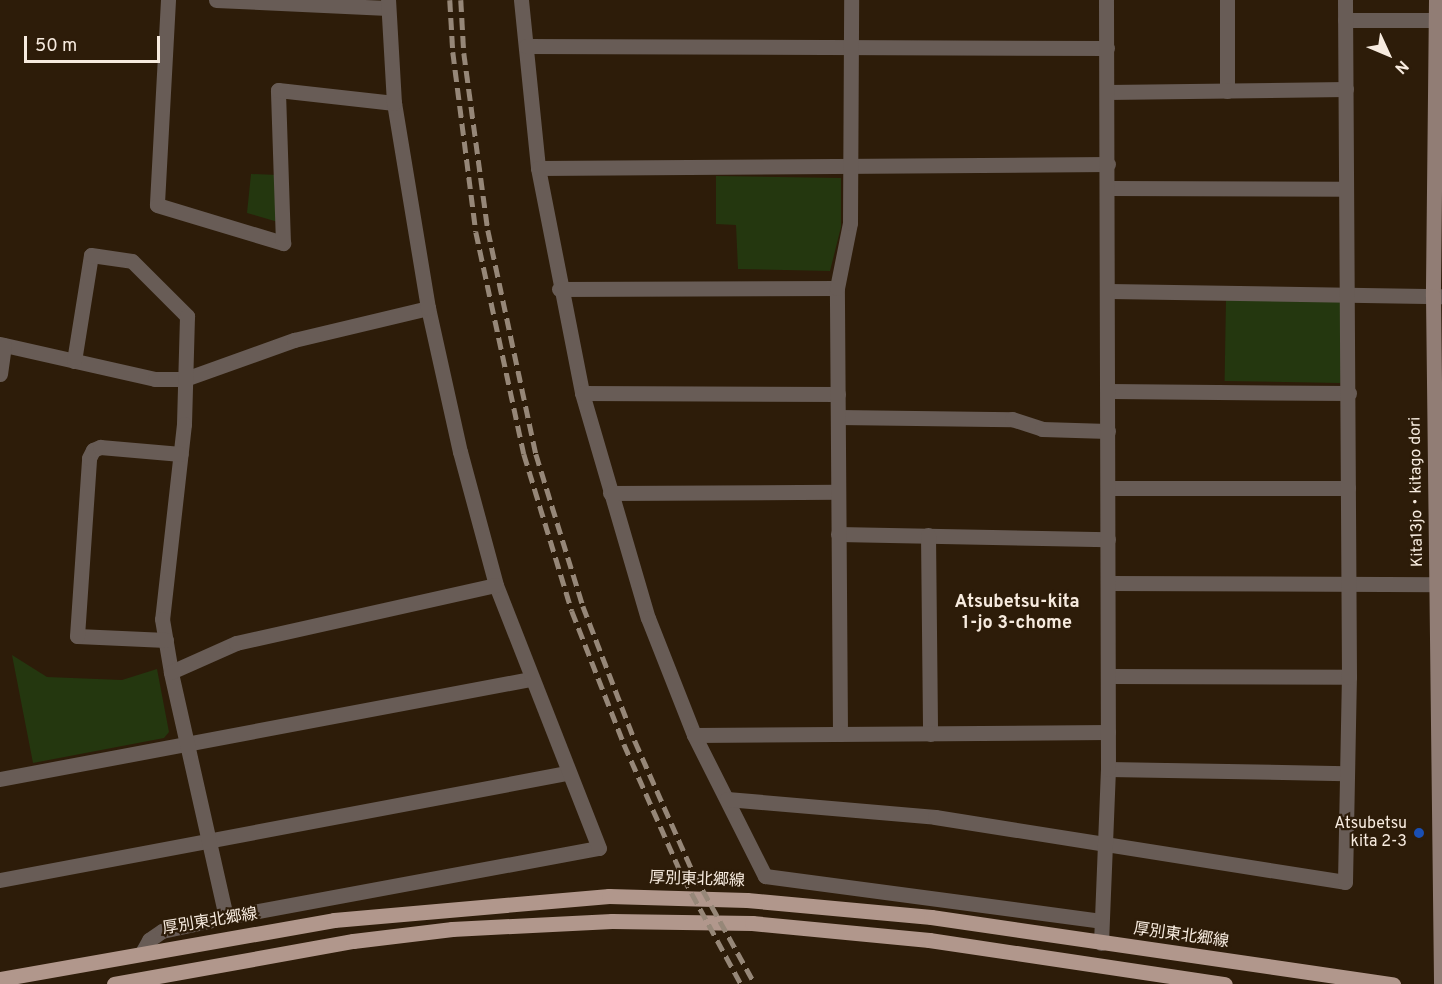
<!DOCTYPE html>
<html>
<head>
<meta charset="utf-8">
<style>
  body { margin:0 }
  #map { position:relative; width:1442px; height:984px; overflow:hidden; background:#2d1c09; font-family:Overpass,"Noto Sans JP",sans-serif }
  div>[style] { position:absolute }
  .green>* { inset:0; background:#24370f; transform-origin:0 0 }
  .street>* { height:15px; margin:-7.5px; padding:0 7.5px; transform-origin:7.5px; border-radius:7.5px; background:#685c56 }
  .secondary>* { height:15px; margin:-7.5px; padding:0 7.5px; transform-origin:7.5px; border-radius:7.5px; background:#917d75 }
  .primary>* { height:15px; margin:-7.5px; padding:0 7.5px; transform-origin:7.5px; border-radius:7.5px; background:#b1978c }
  .rail>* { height:4.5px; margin-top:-2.25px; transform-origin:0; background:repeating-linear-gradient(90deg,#968778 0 12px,transparent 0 18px) }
  .dots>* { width:16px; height:16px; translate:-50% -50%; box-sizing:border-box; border:3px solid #2d1c09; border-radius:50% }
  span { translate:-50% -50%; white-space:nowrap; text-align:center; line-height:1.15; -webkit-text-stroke:4.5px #2d1c09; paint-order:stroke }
  .street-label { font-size:16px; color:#f7ebdf }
  .poi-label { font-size:16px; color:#f7ebdf }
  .right { translate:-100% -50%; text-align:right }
  .neighbourhood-label { font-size:18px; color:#f7ebdf; font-weight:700 }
  .north { position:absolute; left:1358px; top:24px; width:60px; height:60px; -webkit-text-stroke:4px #2d1c09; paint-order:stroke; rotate:134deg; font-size:16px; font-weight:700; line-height:24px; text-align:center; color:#f7ebdf }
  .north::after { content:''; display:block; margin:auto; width:21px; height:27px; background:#f7ebdf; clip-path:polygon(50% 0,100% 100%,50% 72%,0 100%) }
  .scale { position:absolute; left:24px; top:36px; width:136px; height:27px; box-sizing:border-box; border:3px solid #f7ebdf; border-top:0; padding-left:8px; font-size:18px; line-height:21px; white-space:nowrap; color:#f7ebdf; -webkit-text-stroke:4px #2d1c09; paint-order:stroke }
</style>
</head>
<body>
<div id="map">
  <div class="green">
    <i style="clip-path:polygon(251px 174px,278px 175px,278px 222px,247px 213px)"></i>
    <i style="clip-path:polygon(716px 176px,841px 178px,841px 227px,830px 271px,738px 269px,736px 225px,716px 224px)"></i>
    <i style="left:1226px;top:300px;width:116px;height:81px;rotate:1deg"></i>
    <i style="clip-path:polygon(12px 655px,47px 677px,122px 680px,157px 669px,169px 732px,164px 738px,33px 763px)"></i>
  </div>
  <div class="street">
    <i style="left:168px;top:0;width:205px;rotate:93.1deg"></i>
    <i style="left:157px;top:205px;width:132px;rotate:16.8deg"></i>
    <i style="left:283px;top:243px;width:153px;rotate:-91.9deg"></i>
    <i style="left:278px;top:90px;width:117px;rotate:6.4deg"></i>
    <i style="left:216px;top:0;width:172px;rotate:2.7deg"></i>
    <i style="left:521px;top:0;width:169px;rotate:84.2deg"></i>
    <i style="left:538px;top:168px;width:229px;rotate:78.9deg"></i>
    <i style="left:582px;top:393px;width:234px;rotate:73.7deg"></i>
    <i style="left:648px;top:618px;width:126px;rotate:68.5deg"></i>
    <i style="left:694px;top:735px;width:158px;rotate:63.3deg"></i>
    <i style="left:765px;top:876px;width:339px;rotate:7.6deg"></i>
    <i style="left:1227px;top:0;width:91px;rotate:90deg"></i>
    <i style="left:1345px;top:20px;width:97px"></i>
    <i style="left:526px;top:46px;width:581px;rotate:0.2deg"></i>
    <i style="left:1107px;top:92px;width:239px;rotate:-0.7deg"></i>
    <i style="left:538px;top:168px;width:570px;rotate:-0.4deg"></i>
    <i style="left:1108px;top:188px;width:238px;rotate:0.2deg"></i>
    <i style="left:559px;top:289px;width:278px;rotate:-0.2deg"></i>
    <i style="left:1109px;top:291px;width:333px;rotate:0.9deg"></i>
    <i style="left:0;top:344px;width:159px;rotate:12.7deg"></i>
    <i style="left:155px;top:379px;width:30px"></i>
    <i style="left:185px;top:379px;width:116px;rotate:-19.7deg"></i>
    <i style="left:294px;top:340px;width:138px;rotate:-13.4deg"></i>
    <i style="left:74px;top:361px;width:107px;rotate:-80.9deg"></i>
    <i style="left:91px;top:255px;width:41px;rotate:8.3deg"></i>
    <i style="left:132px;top:261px;width:78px;rotate:45deg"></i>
    <i style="left:187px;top:316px;width:108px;rotate:91.6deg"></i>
    <i style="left:184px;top:424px;width:196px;rotate:96.4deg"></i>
    <i style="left:162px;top:619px;width:54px;rotate:80.4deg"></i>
    <i style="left:0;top:374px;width:29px;rotate:-82deg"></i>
    <i style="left:1109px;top:391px;width:240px;rotate:0.5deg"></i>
    <i style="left:582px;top:393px;width:256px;rotate:0.2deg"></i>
    <i style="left:838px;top:417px;width:174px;rotate:0.7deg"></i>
    <i style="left:1012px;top:419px;width:32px;rotate:18deg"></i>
    <i style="left:1042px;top:429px;width:66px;rotate:1.7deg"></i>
    <i style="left:1108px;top:488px;width:240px"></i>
    <i style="left:610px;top:493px;width:228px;rotate:-0.3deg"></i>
    <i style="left:838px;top:534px;width:270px;rotate:1.1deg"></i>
    <i style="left:928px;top:535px;width:199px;rotate:89.4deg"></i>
    <i style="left:1108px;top:583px;width:334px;rotate:0.2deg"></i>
    <i style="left:166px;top:640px;width:89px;rotate:-177.4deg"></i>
    <i style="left:77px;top:636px;width:178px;rotate:-86.1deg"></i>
    <i style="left:89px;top:458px;width:9px;rotate:-63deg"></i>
    <i style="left:93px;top:450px;width:8px;rotate:-23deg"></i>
    <i style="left:100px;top:447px;width:81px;rotate:4.9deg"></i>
    <i style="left:1108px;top:676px;width:241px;rotate:0.2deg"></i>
    <i style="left:840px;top:734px;width:446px;rotate:-90.4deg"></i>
    <i style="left:837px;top:288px;width:66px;rotate:-78.7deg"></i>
    <i style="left:850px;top:223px;width:223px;rotate:-89.7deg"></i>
    <i style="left:694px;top:735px;width:414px;rotate:-0.4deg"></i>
    <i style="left:1108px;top:769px;width:238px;rotate:1deg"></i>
    <i style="left:0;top:779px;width:539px;rotate:-10.68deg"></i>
    <i style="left:727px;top:799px;width:209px;rotate:4.9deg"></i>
    <i style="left:935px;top:817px;width:415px;rotate:9deg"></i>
    <i style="left:1345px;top:882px;width:205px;rotate:-88.9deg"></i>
    <i style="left:1349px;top:677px;width:677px;rotate:-90.34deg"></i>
    <i style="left:0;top:880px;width:577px;rotate:-10.69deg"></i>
    <i style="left:226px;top:917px;width:379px;rotate:-10.5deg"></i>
    <i style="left:599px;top:848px;width:282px;rotate:-111.4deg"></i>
    <i style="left:496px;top:585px;width:138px;rotate:-105.1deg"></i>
    <i style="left:460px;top:452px;width:148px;rotate:-102.5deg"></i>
    <i style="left:428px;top:308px;width:208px;rotate:-99.4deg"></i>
    <i style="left:394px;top:103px;width:103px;rotate:-93.3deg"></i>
    <i style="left:1101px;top:943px;width:174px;rotate:-87.7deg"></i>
    <i style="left:1108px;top:769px;width:769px;rotate:-90.15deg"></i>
    <i style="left:143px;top:951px;width:13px;rotate:-61deg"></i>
    <i style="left:149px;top:940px;width:16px;rotate:-35deg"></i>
    <i style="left:162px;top:931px;width:66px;rotate:-12.3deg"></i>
    <i style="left:226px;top:917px;width:251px;rotate:-102.7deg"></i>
    <i style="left:171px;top:672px;width:71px;rotate:-24deg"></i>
    <i style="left:236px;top:643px;width:266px;rotate:-12.6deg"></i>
  </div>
  <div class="secondary">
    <i style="left:1436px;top:0;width:296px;rotate:90.6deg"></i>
    <i style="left:1433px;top:296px;width:688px;rotate:89.33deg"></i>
  </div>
  <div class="primary">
    <i style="left:0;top:979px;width:339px;rotate:-10deg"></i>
    <i style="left:334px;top:920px;width:276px;rotate:-5deg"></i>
    <i style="left:609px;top:896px;width:138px;rotate:1.7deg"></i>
    <i style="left:747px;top:900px;width:185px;rotate:5.3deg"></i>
    <i style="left:931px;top:917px;width:467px;rotate:8.3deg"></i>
    <i style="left:114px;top:984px;width:243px;rotate:-10.2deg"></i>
    <i style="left:353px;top:941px;width:100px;rotate:-6.9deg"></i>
    <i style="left:452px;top:929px;width:160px;rotate:-2.9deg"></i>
    <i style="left:612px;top:921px;width:140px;rotate:0.8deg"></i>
    <i style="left:752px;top:923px;width:178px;rotate:5.5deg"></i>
    <i style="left:929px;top:940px;width:299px;rotate:8.5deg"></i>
  </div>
  <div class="rail">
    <i style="left:450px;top:0;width:52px;rotate:86.7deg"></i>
    <i style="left:453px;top:52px;width:181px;rotate:82.7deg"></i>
    <i style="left:476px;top:232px;width:227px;rotate:77.8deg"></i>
    <i style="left:524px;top:454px;width:164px;rotate:73deg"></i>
    <i style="left:572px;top:611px;width:143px;rotate:68.6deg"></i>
    <i style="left:624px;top:744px;width:145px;rotate:66.1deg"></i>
    <i style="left:683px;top:877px;width:122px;rotate:61.5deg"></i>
    <i style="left:461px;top:0;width:53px;rotate:86.8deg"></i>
    <i style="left:464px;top:53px;width:179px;rotate:82.3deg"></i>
    <i style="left:488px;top:230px;width:229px;rotate:77.9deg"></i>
    <i style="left:536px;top:454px;width:159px;rotate:72.8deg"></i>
    <i style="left:583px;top:606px;width:145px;rotate:68.9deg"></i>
    <i style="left:635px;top:741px;width:145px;rotate:66.1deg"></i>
    <i style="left:694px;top:874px;width:126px;rotate:61deg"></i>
  </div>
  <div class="dots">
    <i style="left:1419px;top:833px;background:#1a4fb4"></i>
  </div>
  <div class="street-label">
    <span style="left:1417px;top:492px;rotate:-91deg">Kita13jo・kitago dori</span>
    <span style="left:697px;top:880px;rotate:2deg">厚別東北郷線</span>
    <span style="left:210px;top:922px;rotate:-9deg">厚別東北郷線</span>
    <span style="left:1181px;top:936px;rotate:8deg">厚別東北郷線</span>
  </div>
  <div class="poi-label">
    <span class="right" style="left:1407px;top:833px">Atsubetsu<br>kita 2-3</span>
  </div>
  <div class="neighbourhood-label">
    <span style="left:1017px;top:614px">Atsubetsu-kita<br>1-jo 3-chome</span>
  </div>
  <div class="north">N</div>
  <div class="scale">50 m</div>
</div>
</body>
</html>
